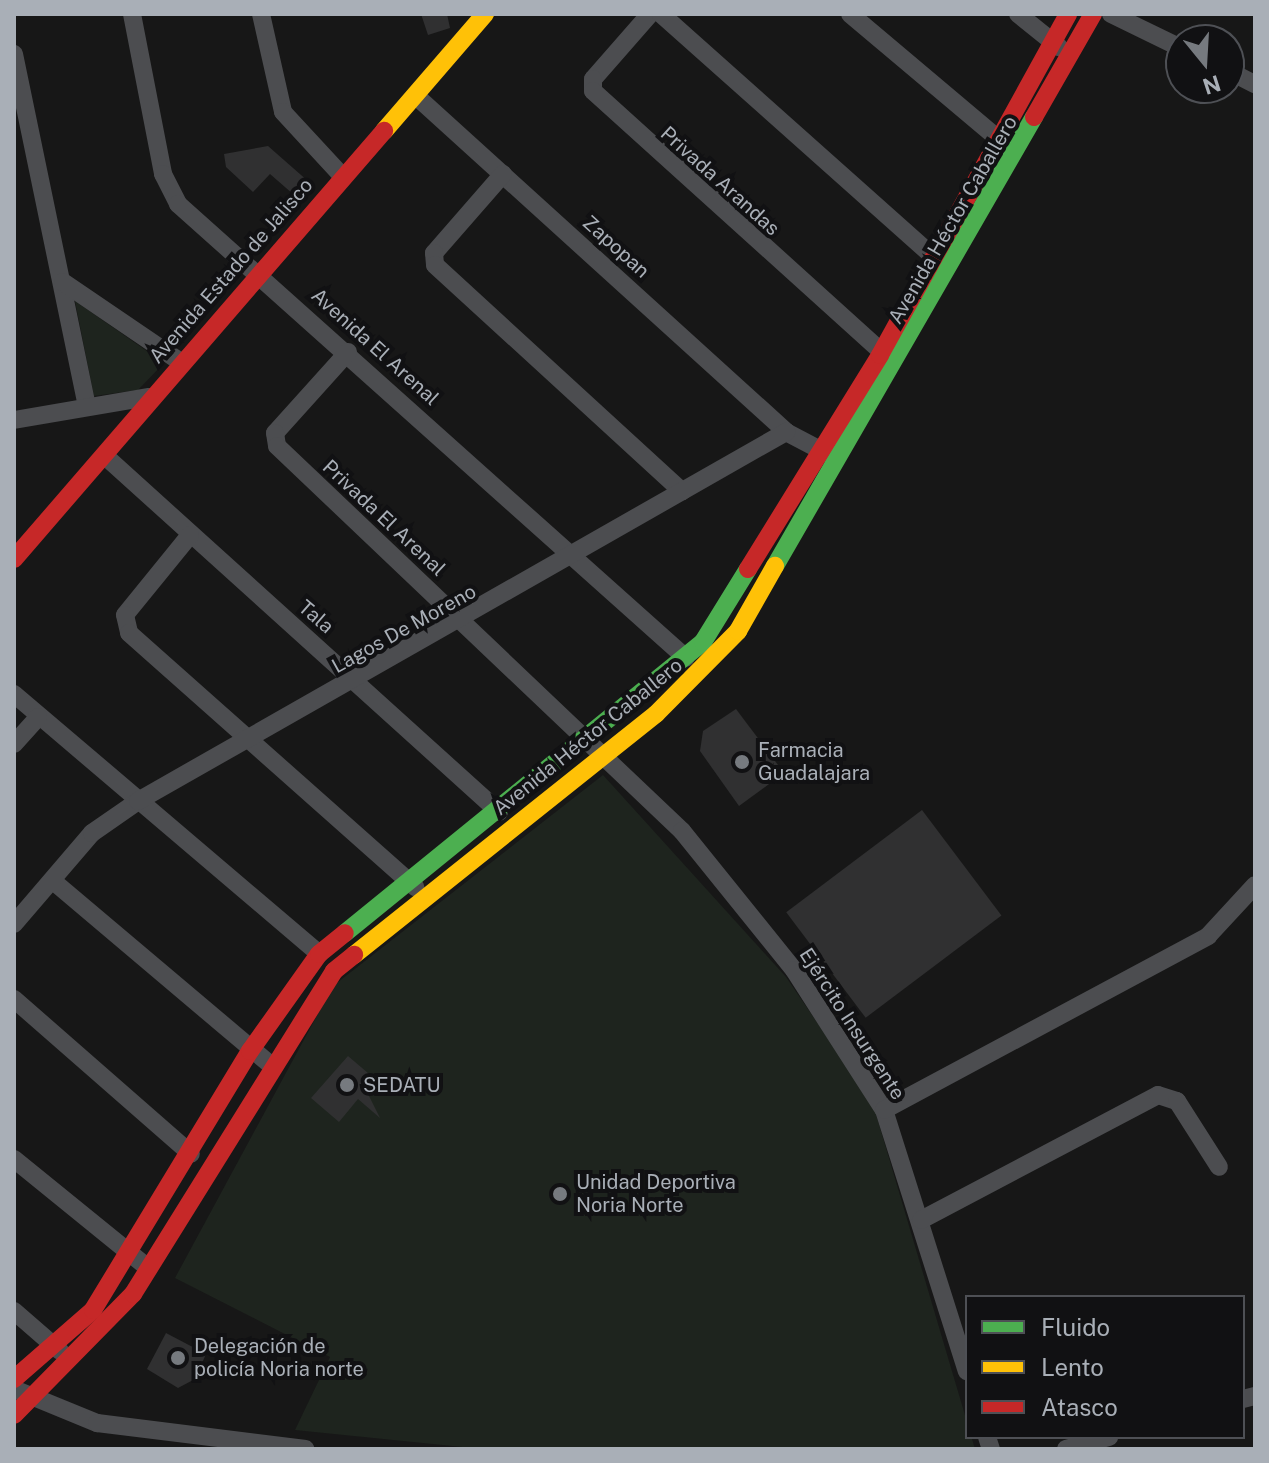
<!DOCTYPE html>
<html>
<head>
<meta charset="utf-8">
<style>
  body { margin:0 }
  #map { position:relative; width:1269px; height:1463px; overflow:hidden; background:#171717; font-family:"Public Sans",sans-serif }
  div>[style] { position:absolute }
  .green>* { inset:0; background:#1e241e }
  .building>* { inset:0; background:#303031; transform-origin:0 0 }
  .street>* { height:18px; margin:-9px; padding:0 9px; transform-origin:9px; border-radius:9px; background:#4c4d50 }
  .fast>* { height:18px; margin:-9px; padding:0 9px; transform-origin:9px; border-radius:9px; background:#4caf50 }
  .slow>* { height:18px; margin:-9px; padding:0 9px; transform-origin:9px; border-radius:9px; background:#ffc107 }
  .jam>* { height:18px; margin:-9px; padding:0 9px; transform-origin:9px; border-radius:9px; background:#c62828 }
  .dots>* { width:22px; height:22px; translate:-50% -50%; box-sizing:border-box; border:4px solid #111113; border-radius:50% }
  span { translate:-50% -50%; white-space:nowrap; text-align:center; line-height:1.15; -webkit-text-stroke:8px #111113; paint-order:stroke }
  .street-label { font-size:20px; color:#a9afb7 }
  .poi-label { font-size:20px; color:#a9afb7 }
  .left { translate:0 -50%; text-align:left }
  .frame { position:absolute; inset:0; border:16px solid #a9afb7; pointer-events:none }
  .legend { position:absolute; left:965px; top:1295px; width:280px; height:144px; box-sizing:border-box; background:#111113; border:2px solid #4e5055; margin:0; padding:10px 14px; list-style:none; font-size:24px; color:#a9afb7 }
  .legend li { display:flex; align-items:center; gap:16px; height:40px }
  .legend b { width:40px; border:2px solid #4e5055 }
  .north { position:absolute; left:1165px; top:24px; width:80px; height:80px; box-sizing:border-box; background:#111113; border:2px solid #4e5055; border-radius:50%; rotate:162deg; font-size:22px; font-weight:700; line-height:32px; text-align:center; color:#a9afb7 }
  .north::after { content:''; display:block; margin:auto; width:28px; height:36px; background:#767a7f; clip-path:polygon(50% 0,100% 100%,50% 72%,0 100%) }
</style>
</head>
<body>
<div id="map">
  <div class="green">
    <i style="clip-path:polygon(75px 301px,164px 363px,138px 390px,94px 396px)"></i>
    <i style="clip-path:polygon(603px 775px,786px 977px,873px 1104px,975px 1449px,482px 1449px,295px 1430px,330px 1357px,175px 1278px,333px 986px)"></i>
  </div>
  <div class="building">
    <i style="clip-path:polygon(421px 14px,447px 14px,450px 28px,428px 35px)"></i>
    <i style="clip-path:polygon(268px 146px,309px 182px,301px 201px,270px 174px,253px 192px,226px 167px,224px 154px)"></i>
    <i style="clip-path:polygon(736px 709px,784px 773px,739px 806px,700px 751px,703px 731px)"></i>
    <i style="left:922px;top:810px;width:132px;height:170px;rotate:53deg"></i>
    <i style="clip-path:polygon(348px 1056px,375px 1079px,366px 1090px,380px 1118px,358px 1099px,339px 1122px,311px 1098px)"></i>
    <i style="clip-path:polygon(166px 1333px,206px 1354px,195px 1379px,178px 1388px,147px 1369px)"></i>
  </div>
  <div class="street">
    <i style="left:132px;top:14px;width:163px;rotate:79deg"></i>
    <i style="left:163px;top:174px;width:34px;rotate:63deg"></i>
    <i style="left:178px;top:204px;width:681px;rotate:41.79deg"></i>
    <i style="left:261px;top:14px;width:100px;rotate:77.3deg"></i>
    <i style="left:283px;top:112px;width:87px;rotate:47.3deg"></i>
    <i style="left:650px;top:14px;width:86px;rotate:131.2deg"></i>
    <i style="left:593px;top:79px;width:12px;rotate:90deg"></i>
    <i style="left:593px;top:91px;width:398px;rotate:42.1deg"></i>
    <i style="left:661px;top:14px;width:364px;rotate:41.7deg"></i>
    <i style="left:850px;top:14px;width:207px;rotate:40.1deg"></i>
    <i style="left:1018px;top:14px;width:53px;rotate:38.8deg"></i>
    <i style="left:1111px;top:14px;width:78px;rotate:25.9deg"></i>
    <i style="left:14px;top:54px;width:359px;rotate:78.3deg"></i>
    <i style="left:1229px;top:71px;width:29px;rotate:27deg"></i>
    <i style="left:416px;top:96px;width:500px;rotate:42.2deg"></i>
    <i style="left:786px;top:432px;width:50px;rotate:27.6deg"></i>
    <i style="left:503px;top:174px;width:105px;rotate:131.1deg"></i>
    <i style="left:434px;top:253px;width:12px;rotate:85deg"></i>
    <i style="left:435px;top:265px;width:335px;rotate:42.5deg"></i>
    <i style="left:63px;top:282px;width:144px;rotate:34.2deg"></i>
    <i style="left:348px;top:352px;width:109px;rotate:132deg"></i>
    <i style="left:275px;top:433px;width:13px;rotate:81deg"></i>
    <i style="left:277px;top:446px;width:559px;rotate:43.55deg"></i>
    <i style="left:682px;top:831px;width:179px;rotate:51.1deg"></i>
    <i style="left:794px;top:970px;width:166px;rotate:57.3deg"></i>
    <i style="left:884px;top:1110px;width:274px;rotate:72.4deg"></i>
    <i style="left:14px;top:420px;width:137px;rotate:-9.7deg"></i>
    <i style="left:105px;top:456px;width:531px;rotate:42.1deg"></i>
    <i style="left:190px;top:535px;width:103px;rotate:129.1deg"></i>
    <i style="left:125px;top:615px;width:18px;rotate:77deg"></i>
    <i style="left:129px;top:633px;width:383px;rotate:41.6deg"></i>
    <i style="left:14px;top:694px;width:401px;rotate:40.4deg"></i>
    <i style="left:14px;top:744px;width:36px;rotate:-48deg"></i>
    <i style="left:53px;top:881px;width:285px;rotate:40.2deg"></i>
    <i style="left:14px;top:924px;width:120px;rotate:-49.4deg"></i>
    <i style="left:92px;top:833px;width:56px;rotate:-34.8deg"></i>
    <i style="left:138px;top:801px;width:746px;rotate:-29.66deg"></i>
    <i style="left:14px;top:999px;width:235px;rotate:41.2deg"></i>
    <i style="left:884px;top:1110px;width:368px;rotate:-28.2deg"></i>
    <i style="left:1208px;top:936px;width:69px;rotate:-47.3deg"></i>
    <i style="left:14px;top:1159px;width:173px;rotate:39.1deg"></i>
    <i style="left:921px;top:1220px;width:268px;rotate:-27.8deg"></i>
    <i style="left:1158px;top:1095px;width:20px;rotate:18deg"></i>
    <i style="left:1177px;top:1101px;width:78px;rotate:57.5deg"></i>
    <i style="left:14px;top:1311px;width:61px;rotate:41deg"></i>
    <i style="left:14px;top:1389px;width:90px;rotate:22.3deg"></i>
    <i style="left:97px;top:1423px;width:210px;rotate:7.1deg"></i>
    <i style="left:1243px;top:1399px;width:12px;rotate:-14deg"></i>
    <i style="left:987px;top:1437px;width:13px;rotate:72deg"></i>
    <i style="left:1066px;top:1449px;width:45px;rotate:-15.6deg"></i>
  </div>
  <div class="fast">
    <i style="left:775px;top:566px;width:518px;rotate:-60.02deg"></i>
    <i style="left:345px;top:933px;width:461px;rotate:-39.1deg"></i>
    <i style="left:703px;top:642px;width:86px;rotate:-58.3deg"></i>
  </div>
  <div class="slow">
    <i style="left:384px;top:131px;width:155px;rotate:-49.2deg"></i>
    <i style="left:354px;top:955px;width:386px;rotate:-38.6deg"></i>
    <i style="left:656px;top:714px;width:117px;rotate:-45.3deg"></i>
    <i style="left:738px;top:631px;width:75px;rotate:-60.4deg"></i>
  </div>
  <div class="jam">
    <i style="left:1034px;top:117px;width:119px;rotate:-60.2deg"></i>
    <i style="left:14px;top:559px;width:566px;rotate:-49.16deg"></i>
    <i style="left:748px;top:569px;width:251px;rotate:-58.3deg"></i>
    <i style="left:880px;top:355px;width:389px;rotate:-61.1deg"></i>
    <i style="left:14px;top:1379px;width:105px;rotate:-41.1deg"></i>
    <i style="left:93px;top:1310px;width:303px;rotate:-58.8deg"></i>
    <i style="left:250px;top:1051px;width:119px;rotate:-54.6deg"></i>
    <i style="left:319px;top:954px;width:33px;rotate:-39deg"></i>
    <i style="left:14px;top:1415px;width:170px;rotate:-45.5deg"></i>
    <i style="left:133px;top:1294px;width:380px;rotate:-58.1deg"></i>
    <i style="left:334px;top:971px;width:26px;rotate:-39deg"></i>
  </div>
  <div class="dots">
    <i style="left:742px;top:762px;background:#767a7f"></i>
    <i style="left:347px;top:1085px;background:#767a7f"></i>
    <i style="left:560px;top:1194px;background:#767a7f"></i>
    <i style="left:178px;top:1358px;background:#767a7f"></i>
  </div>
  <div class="street-label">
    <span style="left:720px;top:181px;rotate:42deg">Privada Arandas</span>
    <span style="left:953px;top:220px;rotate:-60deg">Avenida Héctor Caballero</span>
    <span style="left:616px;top:247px;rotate:42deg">Zapopan</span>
    <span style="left:231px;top:271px;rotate:-49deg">Avenida Estado de Jalisco</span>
    <span style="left:375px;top:347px;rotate:42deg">Avenida El Arenal</span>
    <span style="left:384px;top:518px;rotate:43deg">Privada El Arenal</span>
    <span style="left:316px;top:617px;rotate:41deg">Tala</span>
    <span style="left:404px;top:629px;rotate:-29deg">Lagos De Moreno</span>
    <span style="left:588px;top:737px;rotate:-39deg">Avenida Héctor Caballero</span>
    <span style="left:852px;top:1024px;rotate:57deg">Ejército Insurgente</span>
  </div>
  <div class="poi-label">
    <span class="left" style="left:758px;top:762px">Farmacia<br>Guadalajara</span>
    <span class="left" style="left:363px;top:1085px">SEDATU</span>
    <span class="left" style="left:576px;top:1194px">Unidad Deportiva<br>Noria Norte</span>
    <span class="left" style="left:194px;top:1358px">Delegación de<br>policía Noria norte</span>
  </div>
  <div class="frame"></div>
  <ul class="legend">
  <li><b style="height:10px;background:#4caf50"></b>Fluido</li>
  <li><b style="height:10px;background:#ffc107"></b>Lento</li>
  <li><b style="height:10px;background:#c62828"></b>Atasco</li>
  </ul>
  <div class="north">N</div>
</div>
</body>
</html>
